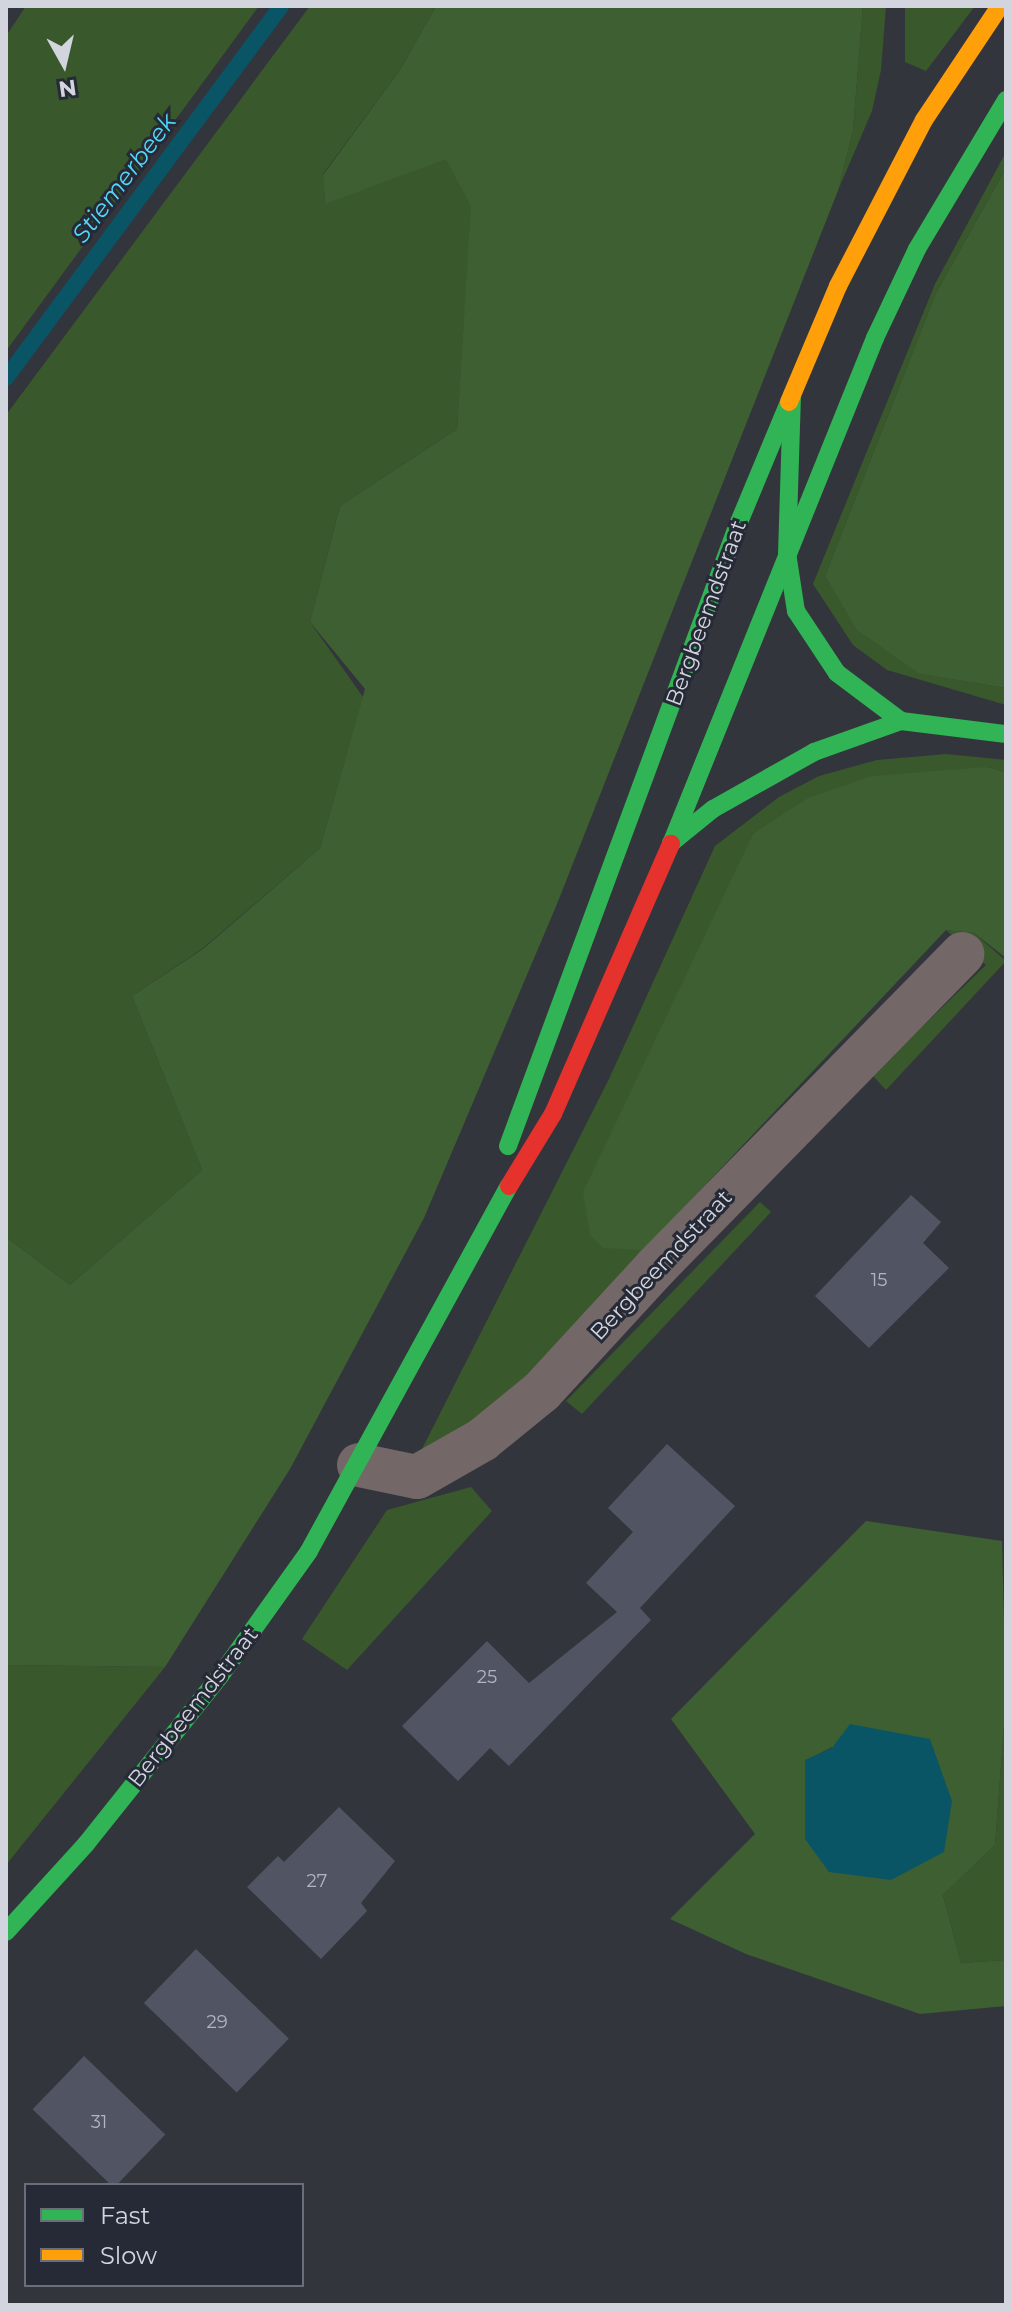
<!DOCTYPE html>
<html>
<head>
<meta charset="utf-8">
<style>
  body { margin:0 }
  #map { position:relative; width:1012px; height:2311px; overflow:hidden; background:#33353c; font-family:Montserrat,sans-serif }
  div>[style] { position:absolute }
  .green>* { inset:0; background:#39592c }
  .forest>* { inset:0; background:#3e5f31 }
  .water>* { inset:0; background:#095566 }
  .stream>* { height:16px; margin:-8px; padding:0 8px; transform-origin:8px; border-radius:8px; background:#095566 }
  .building>* { inset:0; background:#515563; transform-origin:0 0 }
  .street>* { height:44px; margin:-22px; padding:0 22px; transform-origin:22px; border-radius:22px; background:#746767 }
  .fast>* { height:18px; margin:-9px; padding:0 9px; transform-origin:9px; border-radius:9px; background:#30b455 }
  .slow>* { height:18px; margin:-9px; padding:0 9px; transform-origin:9px; border-radius:9px; background:#ff9f0a }
  .jam>* { height:18px; margin:-9px; padding:0 9px; transform-origin:9px; border-radius:9px; background:#e5322d }
  span { translate:-50% -50%; white-space:nowrap; text-align:center; line-height:1.15; -webkit-text-stroke:6px #252a36; paint-order:stroke }
  .number-label { font-size:18px; color:#b2b5be }
  .number-label span { -webkit-text-stroke-width:0 }
  .street-label { font-size:22px; color:#d2d5dd }
  .water-label { font-size:24px; color:#53d8fb; font-style:italic }
  .frame { position:absolute; inset:0; border:8px solid #d2d5dd; pointer-events:none }
  .legend { position:absolute; left:24px; top:2183px; width:280px; height:104px; box-sizing:border-box; background:#252a36; border:2px solid #6a6e79; margin:0; padding:10px 14px; list-style:none; font-size:24px; color:#d2d5dd }
  .legend li { display:flex; align-items:center; gap:16px; height:40px }
  .legend b { width:40px; border:2px solid #6a6e79 }
  .north { position:absolute; left:24px; top:24px; width:80px; height:80px; -webkit-text-stroke:6px #252a36; paint-order:stroke; rotate:172deg; font-size:22px; font-weight:700; line-height:32px; text-align:center; color:#d2d5dd }
  .north::after { content:''; display:block; margin:auto; width:28px; height:36px; background:#d2d5dd; clip-path:polygon(50% 0,100% 100%,50% 72%,0 100%) }
</style>
</head>
<body>
<div id="map">
  <div class="green">
    <i style="clip-path:polygon(26px 6px,259px 6px,6px 351px,6px 36px)"></i>
    <i style="clip-path:polygon(310px 6px,436px 6px,400px 70px,323px 174px,325px 203px,446px 158px,472px 205px,457px 429px,340px 506px,310px 622px,363px 697px,320px 848px,202px 949px,132px 996px,202px 1170px,70px 1285px,6px 1237px,6px 415px)"></i>
    <i style="clip-path:polygon(863px 6px,886px 6px,881px 70px,872px 111px,839px 188px,853px 130px)"></i>
    <i style="clip-path:polygon(905px 6px,975px 6px,926px 71px,905px 62px)"></i>
    <i style="clip-path:polygon(1006px 152px,1006px 168px,936px 293px,825px 576px,858px 630px,921px 674px,1006px 688px,1006px 705px,887px 670px,853px 645px,813px 584px,935px 284px)"></i>
    <i style="clip-path:polygon(946px 754px,1006px 760px,1006px 772px,987px 767px,753px 834px,734px 881px,644px 1250px,498px 1406px,420px 1453px,609px 1079px,715px 846px,779px 797px,819px 776px,877px 760px)"></i>
    <i style="clip-path:polygon(946px 930px,974px 933px,1006px 961px,886px 1090px,872px 1075px,986px 965px)"></i>
    <i style="clip-path:polygon(760px 1202px,771px 1212px,582px 1414px,566px 1401px)"></i>
    <i style="clip-path:polygon(471px 1487px,492px 1511px,347px 1670px,302px 1639px,387px 1510px)"></i>
    <i style="clip-path:polygon(6px 1665px,165px 1667px,6px 1865px)"></i>
    <i style="clip-path:polygon(1006px 1700px,1006px 1960px,961px 1963px,943px 1895px,995px 1845px)"></i>
  </div>
  <div class="forest">
    <i style="clip-path:polygon(436px 6px,863px 6px,853px 130px,839px 188px,557px 904px,424px 1218px,290px 1469px,165px 1667px,6px 1665px,6px 1237px,70px 1285px,202px 1170px,132px 996px,203px 949px,320px 848px,365px 689px,310px 622px,340px 506px,457px 429px,471px 206px,446px 159px,325px 204px,323px 175px,400px 70px)"></i>
    <i style="clip-path:polygon(1006px 168px,1006px 688px,920px 674px,857px 630px,825px 576px,936px 293px)"></i>
    <i style="clip-path:polygon(987px 767px,1006px 772px,1006px 958px,974px 933px,946px 930px,644px 1250px,603px 1248px,590px 1235px,583px 1192px,753px 834px,808px 798px,872px 776px)"></i>
    <i style="clip-path:polygon(evenodd,866px 1521px,1002px 1541px,1006px 1700px,995px 1845px,943px 1895px,961px 1963px,1006px 1960px,1006px 2006px,920px 2014px,746px 1954px,670px 1919px,755px 1834px,671px 1719px,866px 1521px,832px 1747px,805px 1839px,805px 1761px,832px 1747px)"></i>
  </div>
  <div class="water">
    <i style="clip-path:polygon(850px 1724px,930px 1739px,952px 1801px,944px 1852px,891px 1880px,829px 1872px,805px 1839px,805px 1760px,832px 1748px)"></i>
  </div>
  <div class="stream">
    <i style="left:6px;top:378px;width:463px;rotate:-53.5deg"></i>
  </div>
  <div class="building">
    <i style="clip-path:polygon(911px 1195px,941px 1222px,923px 1243px,949px 1268px,869px 1348px,815px 1296px)"></i>
    <i style="clip-path:polygon(667px 1444px,735px 1506px,640px 1608px,651px 1620px,509px 1766px,490px 1748px,458px 1781px,402px 1726px,487px 1641px,529px 1683px,617px 1612px,586px 1583px,633px 1532px,608px 1508px)"></i>
    <i style="clip-path:polygon(339px 1807px,395px 1861px,361px 1903px,367px 1911px,321px 1959px,247px 1887px,278px 1856px,284px 1862px)"></i>
    <i style="left:196px;top:1949px;width:129px;height:75px;rotate:44deg"></i>
    <i style="left:84px;top:2056px;width:113px;height:74px;rotate:44deg"></i>
  </div>
  <div class="street">
    <i style="left:359px;top:1465px;width:59px;rotate:11.7deg"></i>
    <i style="left:417px;top:1477px;width:75px;rotate:-29.6deg"></i>
    <i style="left:482px;top:1440px;width:77px;rotate:-39.2deg"></i>
    <i style="left:542px;top:1391px;width:168px;rotate:-47.4deg"></i>
    <i style="left:656px;top:1267px;width:438px;rotate:-45.6deg"></i>
  </div>
  <div class="fast">
    <i style="left:792px;top:395px;width:158px;rotate:91.8deg"></i>
    <i style="left:787px;top:553px;width:59px;rotate:81.2deg"></i>
    <i style="left:796px;top:611px;width:74px;rotate:56.5deg"></i>
    <i style="left:837px;top:673px;width:80px;rotate:36.9deg"></i>
    <i style="left:671px;top:843px;width:54px;rotate:-39deg"></i>
    <i style="left:713px;top:809px;width:116px;rotate:-29.4deg"></i>
    <i style="left:814px;top:752px;width:92px;rotate:-19.6deg"></i>
    <i style="left:901px;top:721px;width:106px;rotate:7.1deg"></i>
    <i style="left:671px;top:844px;width:546px;rotate:-68.04deg"></i>
    <i style="left:875px;top:338px;width:98px;rotate:-64.7deg"></i>
    <i style="left:917px;top:249px;width:174px;rotate:-59.1deg"></i>
    <i style="left:508px;top:1146px;width:660px;rotate:-69.7deg"></i>
    <i style="left:737px;top:527px;width:135px;rotate:-67.4deg"></i>
    <i style="left:6px;top:1932px;width:119px;rotate:-47.7deg"></i>
    <i style="left:86px;top:1844px;width:215px;rotate:-51.4deg"></i>
    <i style="left:220px;top:1676px;width:153px;rotate:-54.5deg"></i>
    <i style="left:309px;top:1551px;width:416px;rotate:-61.3deg"></i>
  </div>
  <div class="slow">
    <i style="left:789px;top:402px;width:126px;rotate:-67.1deg"></i>
    <i style="left:838px;top:286px;width:187px;rotate:-62.6deg"></i>
    <i style="left:924px;top:120px;width:137px;rotate:-56.3deg"></i>
  </div>
  <div class="jam">
    <i style="left:509px;top:1186px;width:84px;rotate:-58.6deg"></i>
    <i style="left:553px;top:1114px;width:295px;rotate:-66.4deg"></i>
  </div>
  <div class="number-label">
    <span style="left:879px;top:1280px">15</span>
    <span style="left:487px;top:1677px">25</span>
    <span style="left:317px;top:1881px">27</span>
    <span style="left:217px;top:2022px">29</span>
    <span style="left:99px;top:2122px">31</span>
  </div>
  <div class="street-label">
    <span style="left:706px;top:613px;rotate:-70deg">Bergbeemdstraat</span>
    <span style="left:661px;top:1265px;rotate:-47deg">Bergbeemdstraat</span>
    <span style="left:193px;top:1707px;rotate:-52deg">Bergbeemdstraat</span>
  </div>
  <div class="water-label">
    <span style="left:124px;top:178px;rotate:-53deg">Stiemerbeek</span>
  </div>
  <div class="frame"></div>
  <ul class="legend">
  <li><b style="height:10px;background:#30b455"></b>Fast</li>
  <li><b style="height:10px;background:#ff9f0a"></b>Slow</li>
  </ul>
  <div class="north">N</div>
</div>
</body>
</html>
